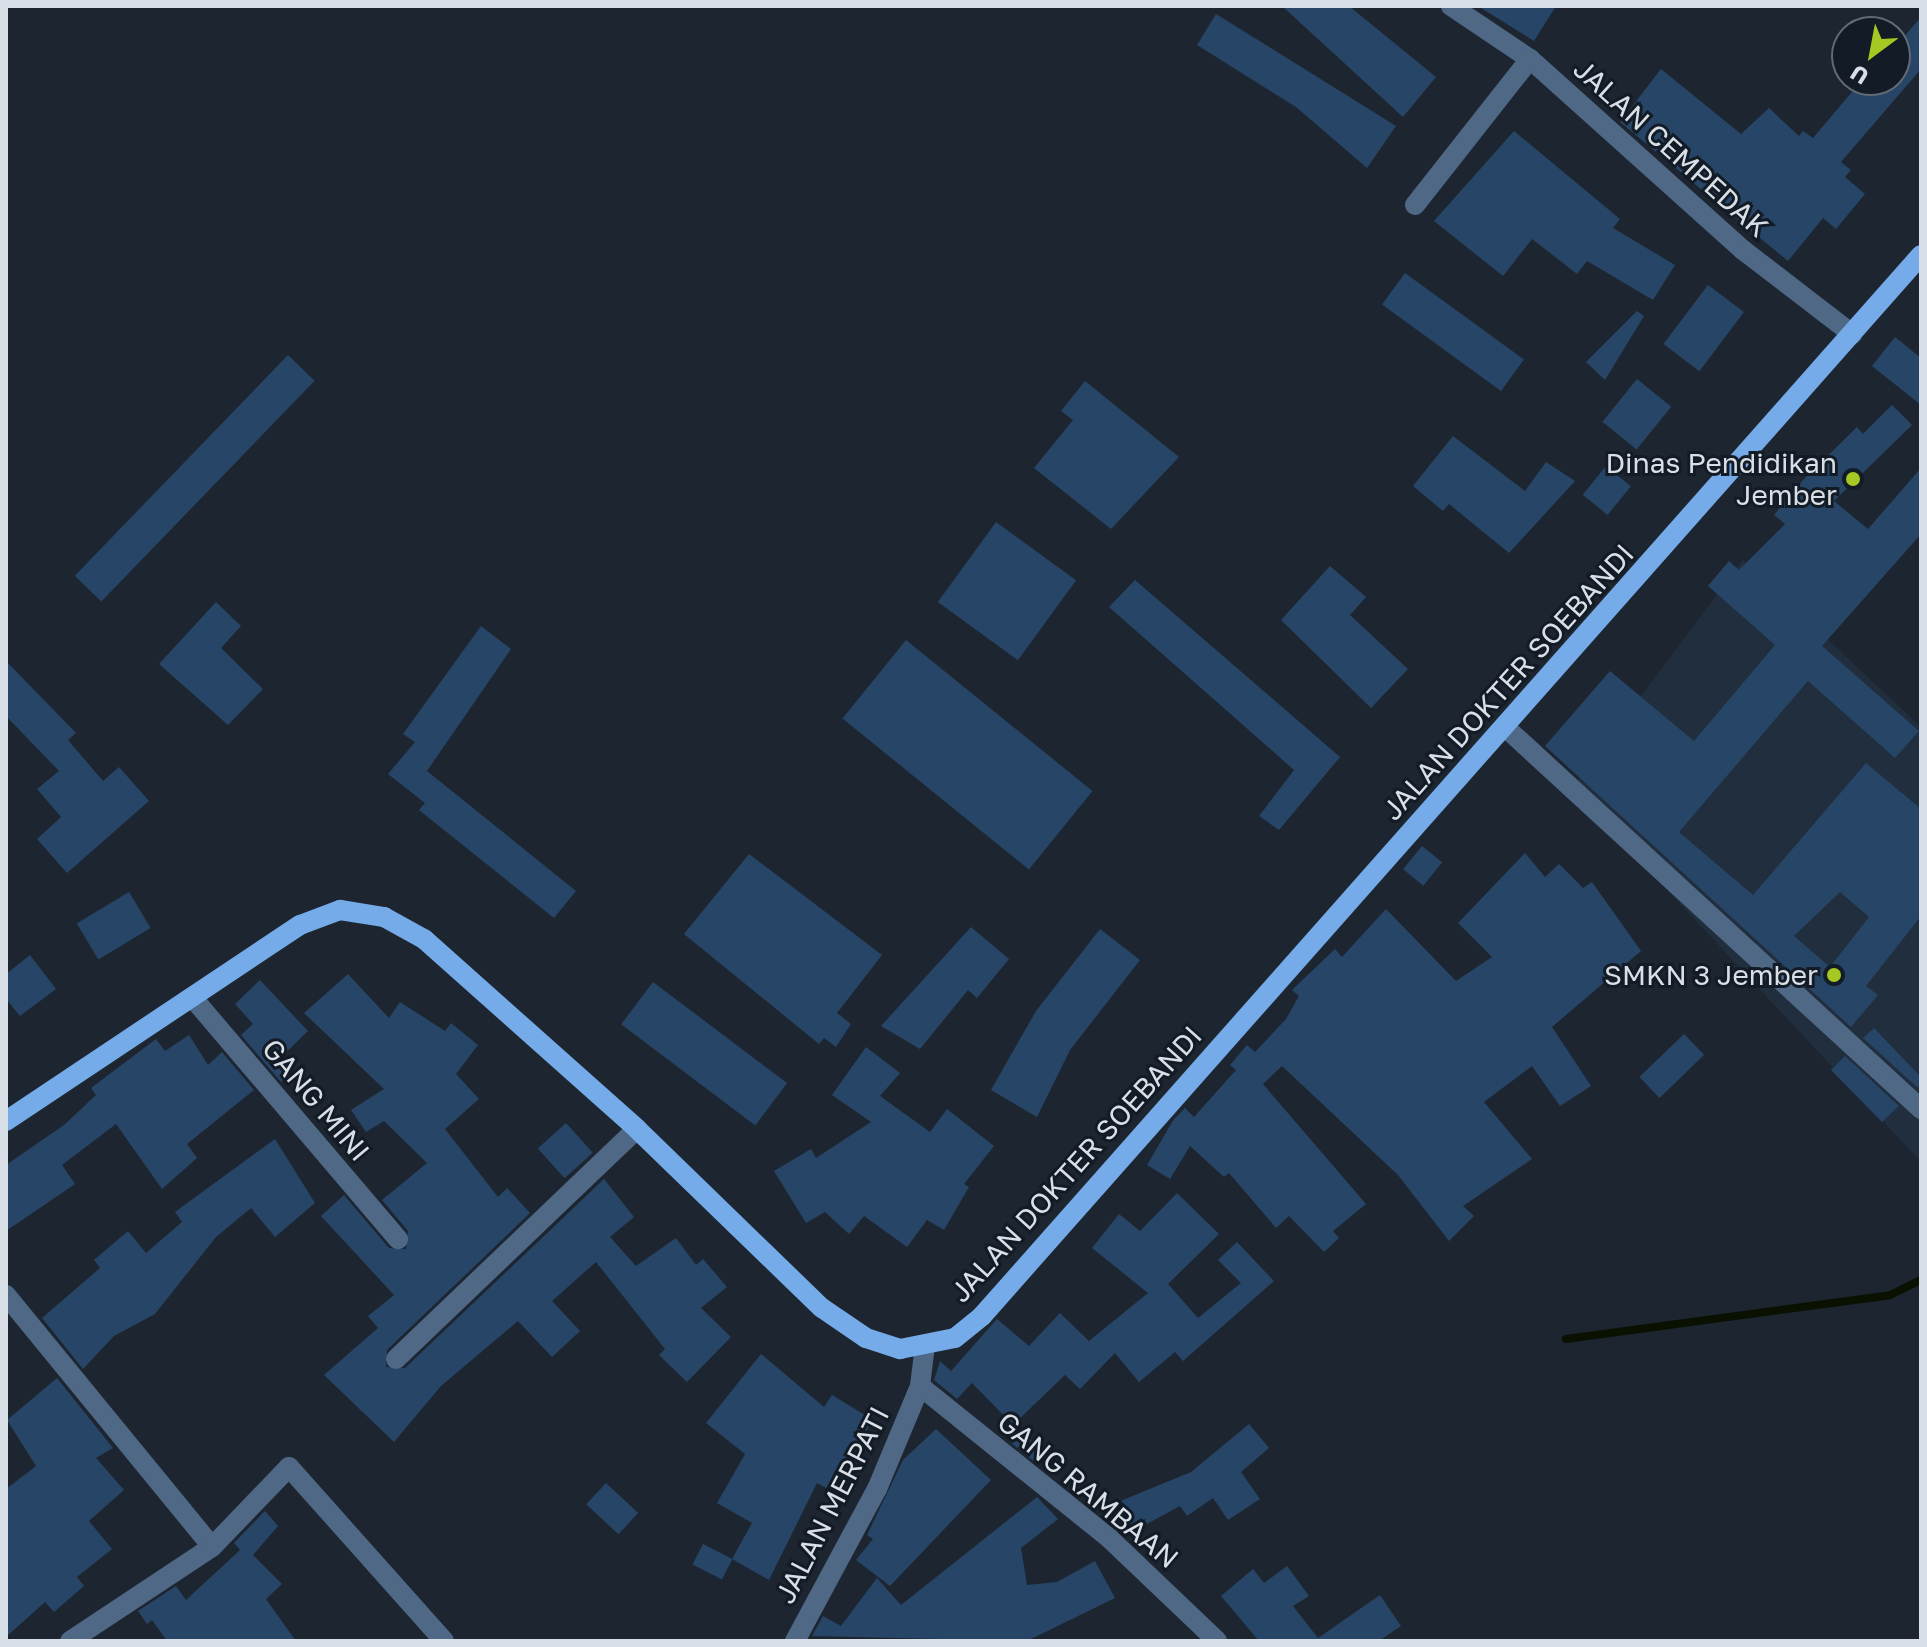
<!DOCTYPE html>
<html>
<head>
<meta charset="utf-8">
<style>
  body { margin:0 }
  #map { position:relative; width:1927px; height:1647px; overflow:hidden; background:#1d2630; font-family:"Golos Text",sans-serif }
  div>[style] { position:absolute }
  .built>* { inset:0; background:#212e3e }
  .stream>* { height:8px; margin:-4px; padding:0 4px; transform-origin:4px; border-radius:4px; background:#0a1100 }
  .building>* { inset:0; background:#274566; transform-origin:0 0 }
  .minor>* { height:20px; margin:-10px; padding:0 10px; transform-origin:10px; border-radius:10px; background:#4e6886 }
  .major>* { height:20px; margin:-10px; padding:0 10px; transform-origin:10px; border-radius:10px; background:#75abe9 }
  .dots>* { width:22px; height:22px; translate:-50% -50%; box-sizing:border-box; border:4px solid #131c26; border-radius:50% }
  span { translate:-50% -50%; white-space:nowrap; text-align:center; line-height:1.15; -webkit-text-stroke:6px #131c26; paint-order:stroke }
  .street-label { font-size:28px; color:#d9dfe6 }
  .poi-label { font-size:28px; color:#d9dfe6 }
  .right { translate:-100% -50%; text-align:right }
  .frame { position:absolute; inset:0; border:8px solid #d9dfe6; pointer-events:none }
  .north { position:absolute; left:1831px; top:16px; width:80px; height:80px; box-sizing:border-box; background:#131c26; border:2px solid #626a73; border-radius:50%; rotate:212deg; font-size:22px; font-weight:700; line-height:32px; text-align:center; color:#d9dfe6 }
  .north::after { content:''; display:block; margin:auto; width:28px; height:36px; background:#a5c823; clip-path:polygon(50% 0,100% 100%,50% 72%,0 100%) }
</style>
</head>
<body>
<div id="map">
  <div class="built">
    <i style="clip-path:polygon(1743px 560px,1921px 727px,1921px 1162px,1572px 788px)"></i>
  </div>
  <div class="stream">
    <i style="left:1566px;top:1339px;width:327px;rotate:-7.7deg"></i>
    <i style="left:1890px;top:1295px;width:34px;rotate:-26deg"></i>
  </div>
  <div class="building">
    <i style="clip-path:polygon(1282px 6px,1349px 6px,1436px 77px,1403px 117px)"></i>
    <i style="clip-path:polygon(1478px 6px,1556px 6px,1534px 41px)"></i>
    <i style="clip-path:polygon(1216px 14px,1396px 126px,1367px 168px,1296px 107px,1197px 45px)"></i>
    <i style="clip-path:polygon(1921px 17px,1921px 69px,1841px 162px,1851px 170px,1845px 177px,1865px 194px,1836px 229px,1823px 218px,1788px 261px,1620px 122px,1661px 69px,1741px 134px,1769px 108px,1799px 136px,1803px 131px,1813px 138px,1862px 80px,1895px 80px,1895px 47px)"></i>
    <i style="clip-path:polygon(1514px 131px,1620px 219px,1613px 228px,1675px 265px,1653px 300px,1587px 261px,1577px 274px,1532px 239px,1503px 276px,1434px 221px)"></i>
    <i style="left:1405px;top:273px;width:147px;height:39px;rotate:36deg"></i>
    <i style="left:1708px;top:285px;width:45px;height:74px;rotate:37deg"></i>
    <i style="clip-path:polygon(1637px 311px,1644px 316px,1605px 380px,1586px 362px)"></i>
    <i style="clip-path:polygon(1895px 337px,1921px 358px,1921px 405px,1872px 366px)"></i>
    <i style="left:288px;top:355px;width:37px;height:307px;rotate:44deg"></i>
    <i style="left:1637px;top:379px;width:44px;height:55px;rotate:39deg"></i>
    <i style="clip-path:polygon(1085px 381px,1179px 457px,1111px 529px,1034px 468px,1073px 420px,1061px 411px)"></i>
    <i style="clip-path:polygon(evenodd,1892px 405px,1912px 425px,1834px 501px,1868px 529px,1921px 468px,1921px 534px,1822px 646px,1919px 731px,1895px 758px,1808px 681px,1679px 832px,1753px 895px,1866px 763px,1921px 809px,1921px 916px,1866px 986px,1878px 995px,1851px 1027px,1545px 746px,1610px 671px,1694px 741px,1775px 645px,1708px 586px,1729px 561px,1739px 570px,1785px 524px,1774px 515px,1802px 481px,1857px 427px,1863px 434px,1892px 405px,1840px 892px,1869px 917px,1830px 967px,1794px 936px,1840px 892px)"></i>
    <i style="clip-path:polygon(1453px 436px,1525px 491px,1546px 462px,1575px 481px,1509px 553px,1449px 504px,1443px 511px,1413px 486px)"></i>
    <i style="left:1606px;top:466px;width:32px;height:37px;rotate:39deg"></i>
    <i style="left:996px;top:522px;width:99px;height:99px;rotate:36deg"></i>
    <i style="clip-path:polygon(1330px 566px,1366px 597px,1350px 615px,1408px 669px,1371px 708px,1281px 620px)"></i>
    <i style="clip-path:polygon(1135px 580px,1340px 757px,1279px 830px,1259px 816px,1294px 770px,1109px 607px)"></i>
    <i style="clip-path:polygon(216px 602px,241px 626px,221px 648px,263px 689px,228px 725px,159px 664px)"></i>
    <i style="clip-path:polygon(481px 626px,511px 649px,427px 771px,576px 891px,554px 918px,419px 810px,425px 803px,388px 774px,415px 742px,403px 734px)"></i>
    <i style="left:906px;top:640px;width:240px;height:101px;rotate:39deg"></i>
    <i style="clip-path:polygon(6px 661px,76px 733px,68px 740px,103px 781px,119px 767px,149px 801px,67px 873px,37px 839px,61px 817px,37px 789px,59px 771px,6px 716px)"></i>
    <i style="left:1422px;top:846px;width:26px;height:30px;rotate:39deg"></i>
    <i style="clip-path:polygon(1525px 853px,1545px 877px,1559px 864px,1583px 888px,1592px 882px,1641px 951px,1552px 1027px,1591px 1086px,1560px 1106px,1532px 1066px,1484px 1102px,1532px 1159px,1463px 1206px,1474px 1216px,1449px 1241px,1398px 1175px,1282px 1066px,1263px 1084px,1366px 1204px,1333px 1231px,1339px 1238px,1324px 1252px,1289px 1216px,1276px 1228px,1229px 1173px,1224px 1177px,1190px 1146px,1170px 1179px,1147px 1165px,1174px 1119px,1185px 1108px,1194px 1117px,1236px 1070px,1230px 1065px,1247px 1045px,1255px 1052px,1286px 1019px,1299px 996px,1292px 990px,1335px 949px,1342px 957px,1386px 909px,1456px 981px,1492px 957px,1458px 923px)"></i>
    <i style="clip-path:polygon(749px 854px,882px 955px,837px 1013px,851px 1024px,836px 1047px,824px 1038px,819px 1044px,684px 934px)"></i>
    <i style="left:129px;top:892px;width:42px;height:61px;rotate:59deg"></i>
    <i style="clip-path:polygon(971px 927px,1009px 959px,977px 998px,968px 990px,920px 1049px,881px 1026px)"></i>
    <i style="clip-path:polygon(1100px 929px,1140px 960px,1070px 1050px,1037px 1117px,991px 1090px,1036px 1011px)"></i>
    <i style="clip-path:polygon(30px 955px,56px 989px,20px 1016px,6px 999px,6px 974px)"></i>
    <i style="clip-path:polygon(348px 974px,389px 1018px,400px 1002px,445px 1031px,451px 1023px,478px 1045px,456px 1074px,479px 1099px,445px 1129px,498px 1197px,507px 1188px,530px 1213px,387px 1350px,386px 1367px,405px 1368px,604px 1179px,634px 1217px,610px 1237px,636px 1266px,676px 1238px,696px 1265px,703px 1259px,727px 1287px,701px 1308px,731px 1337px,687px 1382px,659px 1355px,665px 1349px,596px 1262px,552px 1301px,580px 1331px,552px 1357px,518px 1321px,441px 1386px,394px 1442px,324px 1375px,378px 1328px,368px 1316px,394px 1295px,321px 1216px,344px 1195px,389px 1248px,406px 1249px,408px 1231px,382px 1200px,427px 1163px,384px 1121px,366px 1132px,351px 1110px,384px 1089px,304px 1013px)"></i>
    <i style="clip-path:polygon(260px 980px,308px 1031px,275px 1063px,287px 1076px,281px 1082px,241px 1035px,253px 1024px,235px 1004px)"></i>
    <i style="left:653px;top:982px;width:168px;height:53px;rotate:37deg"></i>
    <i style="clip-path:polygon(1874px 1028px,1921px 1077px,1918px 1088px,1863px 1038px)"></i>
    <i style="left:1684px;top:1034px;width:29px;height:62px;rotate:46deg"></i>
    <i style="clip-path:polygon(189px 1035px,208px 1065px,222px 1052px,254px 1090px,187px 1144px,197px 1158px,162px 1189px,116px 1124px,62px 1165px,75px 1184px,6px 1231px,6px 1165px,64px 1125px,96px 1095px,91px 1088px,156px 1039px,165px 1051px)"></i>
    <i style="clip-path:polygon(866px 1047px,900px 1073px,880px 1096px,930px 1132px,947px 1109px,994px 1146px,964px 1184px,969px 1187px,944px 1230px,927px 1220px,907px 1247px,864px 1216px,849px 1234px,825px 1212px,806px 1223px,774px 1171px,811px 1149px,816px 1158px,871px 1122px,832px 1095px)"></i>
    <i style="clip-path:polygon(1845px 1056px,1899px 1106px,1882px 1122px,1831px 1070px)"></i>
    <i style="left:566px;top:1123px;width:40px;height:38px;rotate:48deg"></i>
    <i style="clip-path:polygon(275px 1139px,315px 1203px,275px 1237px,251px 1208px,216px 1237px,155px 1314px,114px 1336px,83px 1369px,42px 1318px,100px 1268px,94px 1260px,128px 1231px,146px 1253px,182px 1222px,175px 1212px)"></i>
    <i style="clip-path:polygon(1177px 1193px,1219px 1234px,1168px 1284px,1198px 1318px,1241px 1283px,1218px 1260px,1237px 1242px,1274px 1281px,1183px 1361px,1175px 1352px,1139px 1382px,1115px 1353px,1080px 1389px,1065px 1375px,1013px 1425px,972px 1383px,957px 1399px,934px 1380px,940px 1361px,951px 1371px,997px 1319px,1029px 1346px,1060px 1313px,1089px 1341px,1148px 1293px,1092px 1248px,1119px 1214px,1140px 1231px)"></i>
    <i style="clip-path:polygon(761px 1354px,824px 1407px,832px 1395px,873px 1420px,830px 1490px,817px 1483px,769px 1580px,732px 1559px,752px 1523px,717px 1503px,745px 1454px,706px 1423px)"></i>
    <i style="clip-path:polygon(57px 1378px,113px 1448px,96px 1458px,124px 1490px,89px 1521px,112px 1549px,77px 1577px,84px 1586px,54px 1612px,45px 1602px,6px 1637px,6px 1489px,36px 1466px,7px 1420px)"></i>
    <i style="clip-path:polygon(1249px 1424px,1269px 1448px,1241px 1472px,1260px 1499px,1228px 1520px,1213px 1498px,1187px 1516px,1180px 1506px,1134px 1531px,1118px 1502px,1191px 1472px)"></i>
    <i style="clip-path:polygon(936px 1429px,991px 1480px,890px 1586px,856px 1560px,873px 1539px,867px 1535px,903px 1460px)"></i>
    <i style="left:1019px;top:1430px;width:32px;height:15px;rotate:39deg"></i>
    <i style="left:606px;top:1483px;width:44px;height:29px;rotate:43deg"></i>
    <i style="clip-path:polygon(1037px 1497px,1058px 1519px,1021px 1548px,1027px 1585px,1057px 1582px,1095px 1561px,1115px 1598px,1027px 1641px,812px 1636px,823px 1616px,841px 1626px,877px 1578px,901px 1605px)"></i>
    <i style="clip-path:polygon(265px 1511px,278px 1526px,253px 1555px,282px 1584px,266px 1599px,296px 1641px,167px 1641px,152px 1620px,147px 1624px,138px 1611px,176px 1586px,186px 1600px,240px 1550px,234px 1543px)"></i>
    <i style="left:703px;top:1544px;width:33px;height:23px;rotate:27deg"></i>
    <i style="clip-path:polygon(1287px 1566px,1309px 1596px,1293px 1606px,1318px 1638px,1380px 1595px,1401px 1626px,1379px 1641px,1259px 1641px,1221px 1596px,1253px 1569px,1264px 1583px)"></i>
  </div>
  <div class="minor">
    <i style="left:1451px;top:6px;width:95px;rotate:33.9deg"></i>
    <i style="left:1530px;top:59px;width:286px;rotate:41.9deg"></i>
    <i style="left:1743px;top:250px;width:138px;rotate:37.6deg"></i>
    <i style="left:1415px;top:205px;width:186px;rotate:-51.8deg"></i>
    <i style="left:1505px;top:727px;width:565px;rotate:42.56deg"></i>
    <i style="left:192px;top:997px;width:318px;rotate:49.6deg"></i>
    <i style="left:6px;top:1295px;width:325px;rotate:50.7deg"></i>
    <i style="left:396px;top:1359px;width:333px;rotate:-43.7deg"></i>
    <i style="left:920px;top:1386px;width:243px;rotate:38.8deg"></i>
    <i style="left:1109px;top:1538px;width:149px;rotate:43.6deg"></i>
    <i style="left:70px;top:1641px;width:170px;rotate:-33.5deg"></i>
    <i style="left:212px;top:1547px;width:111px;rotate:-46.1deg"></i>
    <i style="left:289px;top:1467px;width:233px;rotate:48.3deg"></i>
    <i style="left:795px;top:1641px;width:173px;rotate:-61.7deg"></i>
    <i style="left:877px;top:1489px;width:112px;rotate:-67.3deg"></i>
    <i style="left:920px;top:1386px;width:39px;rotate:-83deg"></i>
  </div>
  <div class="major">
    <i style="left:6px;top:1121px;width:353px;rotate:-33.7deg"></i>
    <i style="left:300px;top:925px;width:43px;rotate:-20.6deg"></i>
    <i style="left:340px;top:910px;width:45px;rotate:9deg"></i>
    <i style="left:384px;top:917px;width:46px;rotate:28.8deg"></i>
    <i style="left:424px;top:939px;width:285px;rotate:41.7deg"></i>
    <i style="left:637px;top:1129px;width:257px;rotate:44.1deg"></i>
    <i style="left:822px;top:1308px;width:53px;rotate:34.3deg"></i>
    <i style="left:866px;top:1338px;width:36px;rotate:18deg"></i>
    <i style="left:900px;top:1349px;width:56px;rotate:-11.3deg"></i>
    <i style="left:955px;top:1338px;width:35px;rotate:-39deg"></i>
    <i style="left:982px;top:1316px;width:1417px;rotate:-48.49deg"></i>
  </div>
  <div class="dots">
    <i style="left:1853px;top:479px;background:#a5c823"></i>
    <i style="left:1834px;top:975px;background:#a5c823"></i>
  </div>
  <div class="street-label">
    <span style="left:1671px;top:148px;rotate:42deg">JALAN CEMPEDAK</span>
    <span style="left:1508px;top:682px;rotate:-48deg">JALAN DOKTER SOEBANDI</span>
    <span style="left:316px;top:1100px;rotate:50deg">GANG MINI</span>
    <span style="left:1076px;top:1164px;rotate:-48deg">JALAN DOKTER SOEBANDI</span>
    <span style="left:1088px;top:1490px;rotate:40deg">GANG RAMBAAN</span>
    <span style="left:832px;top:1505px;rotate:-63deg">JALAN MERPATI</span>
  </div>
  <div class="poi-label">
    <span class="right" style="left:1837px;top:479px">Dinas Pendidikan<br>Jember</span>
    <span class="right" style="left:1818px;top:975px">SMKN 3 Jember</span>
  </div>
  <div class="frame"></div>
  <div class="north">U</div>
</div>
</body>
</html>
